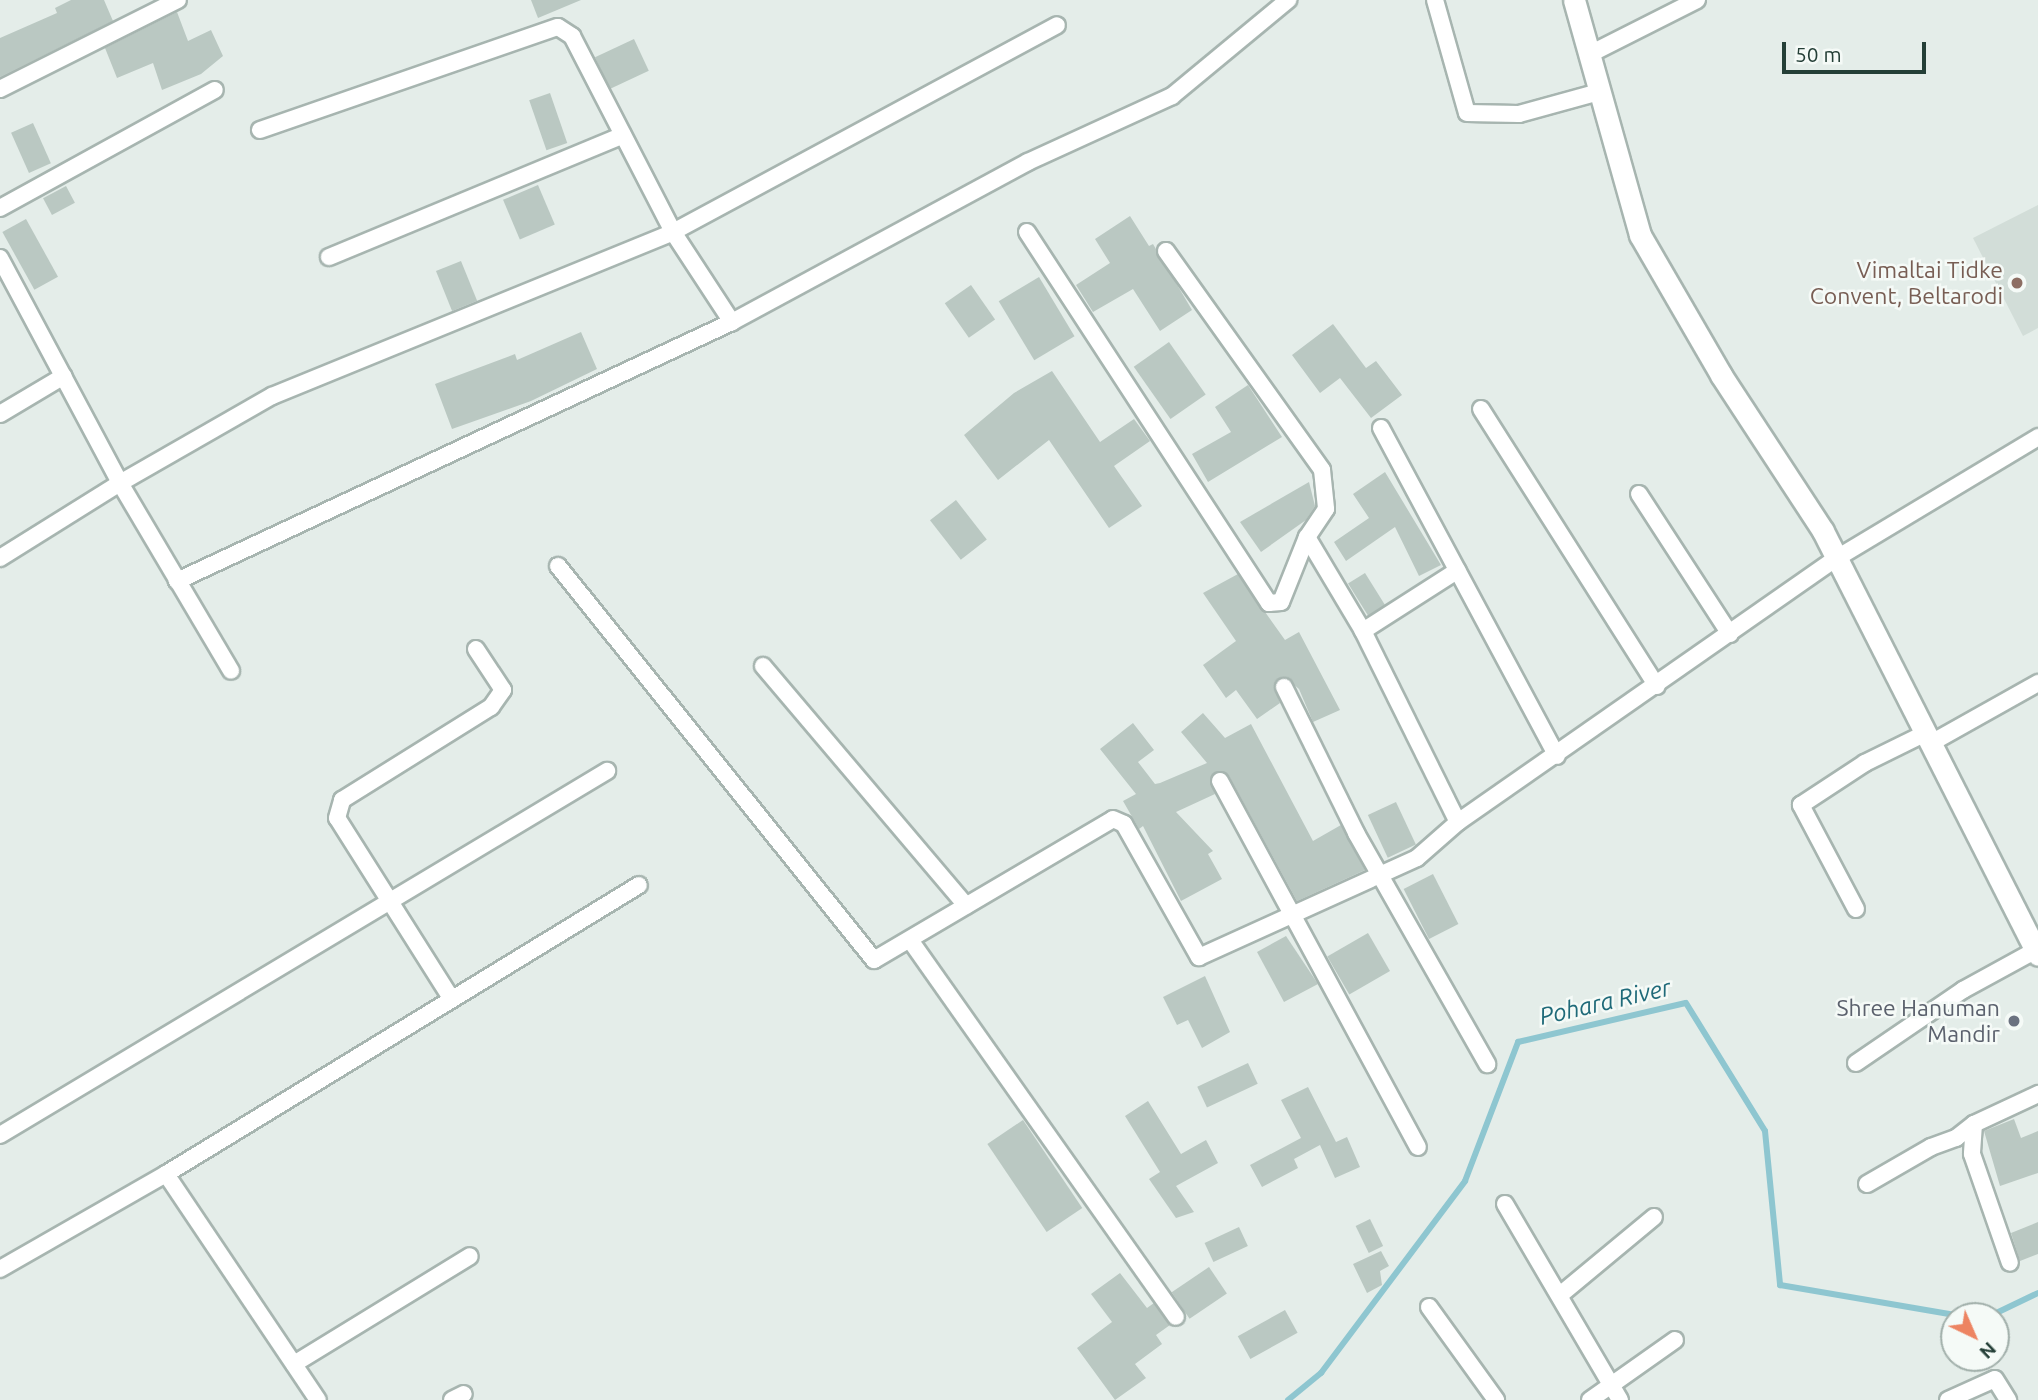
<!DOCTYPE html>
<html>
<head>
<meta charset="utf-8">
<style>
  body { margin:0 }
  #map { position:relative; width:2038px; height:1400px; overflow:hidden; background:#e4ede9; font-family:Ubuntu,sans-serif }
  div>[style] { position:absolute }
  .built>* { inset:0; background:#d2ddd8 }
  .stream>* { height:6px; margin:-3px; padding:0 3px; transform-origin:3px; border-radius:3px; background:#8ec6d0 }
  .building>* { inset:0; background:#bac8c2; transform-origin:0 0 }
  .roads { filter:drop-shadow(2px 0 #a7b5b0) drop-shadow(-2px 0 #a7b5b0) drop-shadow(0 2px #a7b5b0) drop-shadow(0 -2px #a7b5b0) }
  .street>* { height:16px; margin:-8px; padding:0 8px; transform-origin:8px; border-radius:8px; background:#fff }
  .secondary>* { height:21px; margin:-10.5px; padding:0 10.5px; transform-origin:10.5px; border-radius:10.5px; background:#fff }
  .dots>* { width:19px; height:19px; translate:-50% -50%; box-sizing:border-box; border:4px solid #f5faf7; border-radius:50% }
  span { translate:-50% -50%; white-space:nowrap; text-align:center; line-height:1.15; -webkit-text-stroke:5px #f5faf7; paint-order:stroke }
  .education-label { font-size:23px; color:#785e54 }
  .right { translate:-100% -50%; text-align:right }
  .worship-label { font-size:23px; color:#5b616d }
  .water-label { font-size:24px; color:#1f6a79; font-style:italic }
  .north { position:absolute; left:1940px; top:1302px; width:70px; height:70px; box-sizing:border-box; background:#f5faf7; border:2px solid #a1afaa; border-radius:50%; rotate:136deg; font-size:19px; font-weight:700; line-height:28px; text-align:center; color:#243f37 }
  .north::after { content:''; display:block; margin:auto; width:24px; height:32px; background:#ed8462; clip-path:polygon(50% 0,100% 100%,50% 72%,0 100%) }
  .scale { position:absolute; left:1782px; top:42px; width:144px; height:32px; box-sizing:border-box; border:4px solid #243f37; border-top:0; padding-left:9px; font-size:21px; line-height:24px; white-space:nowrap; color:#243f37; -webkit-text-stroke:5px #f5faf7; paint-order:stroke }
</style>
</head>
<body>
<div id="map">
  <div class="built">
    <i style="clip-path:polygon(2038px 205px,2038px 328px,2023px 336px,1973px 238px)"></i>
  </div>
  <div class="stream">
    <i style="left:1990px;top:1316px;width:53px;rotate:-25.6deg"></i>
    <i style="left:1288px;top:1400px;width:43px;rotate:-39.3deg"></i>
    <i style="left:1321px;top:1373px;width:240px;rotate:-53.1deg"></i>
    <i style="left:1465px;top:1181px;width:149px;rotate:-69.1deg"></i>
    <i style="left:1518px;top:1042px;width:172px;rotate:-13.1deg"></i>
    <i style="left:1686px;top:1003px;width:150px;rotate:58.3deg"></i>
    <i style="left:1765px;top:1131px;width:155px;rotate:84.4deg"></i>
    <i style="left:1780px;top:1285px;width:185px;rotate:9.7deg"></i>
  </div>
  <div class="building">
    <i style="clip-path:polygon(71px 0,104px 0,113px 21px,0 77px,0 38px,57px 13px,55px 8px)"></i>
    <i style="clip-path:polygon(531px 0,581px 0,538px 18px)"></i>
    <i style="clip-path:polygon(177px 12px,188px 41px,211px 30px,223px 56px,201px 74px,162px 90px,153px 63px,117px 78px,105px 48px)"></i>
    <i style="left:634px;top:39px;width:35px;height:43px;rotate:65deg"></i>
    <i style="left:550px;top:93px;width:53px;height:22px;rotate:71deg"></i>
    <i style="left:33px;top:123px;width:44px;height:24px;rotate:66deg"></i>
    <i style="left:538px;top:185px;width:43px;height:38px;rotate:67deg"></i>
    <i style="left:66px;top:186px;width:19px;height:26px;rotate:62deg"></i>
    <i style="clip-path:polygon(1130px 216px,1149px 246px,1153px 244px,1192px 310px,1160px 331px,1133px 289px,1093px 312px,1076px 285px,1110px 263px,1095px 239px)"></i>
    <i style="left:26px;top:219px;width:66px;height:27px;rotate:61deg"></i>
    <i style="left:461px;top:261px;width:43px;height:27px;rotate:68deg"></i>
    <i style="left:1039px;top:277px;width:69px;height:47px;rotate:59deg"></i>
    <i style="left:971px;top:285px;width:42px;height:32px;rotate:55deg"></i>
    <i style="clip-path:polygon(1333px 324px,1366px 368px,1376px 361px,1402px 395px,1371px 418px,1340px 378px,1320px 393px,1292px 355px)"></i>
    <i style="clip-path:polygon(581px 332px,597px 369px,531px 401px,452px 429px,435px 384px,515px 354px,517px 360px)"></i>
    <i style="left:1169px;top:342px;width:64px;height:43px;rotate:55deg"></i>
    <i style="clip-path:polygon(1052px 371px,1100px 442px,1134px 419px,1150px 441px,1114px 466px,1142px 506px,1109px 528px,1049px 440px,998px 480px,964px 435px,1014px 393px)"></i>
    <i style="clip-path:polygon(1248px 385px,1282px 437px,1208px 482px,1192px 454px,1231px 432px,1215px 407px)"></i>
    <i style="clip-path:polygon(1385px 472px,1441px 565px,1419px 576px,1395px 527px,1346px 561px,1334px 542px,1369px 518px,1353px 494px)"></i>
    <i style="clip-path:polygon(1309px 482px,1315px 506px,1306px 520px,1261px 552px,1240px 522px)"></i>
    <i style="left:956px;top:500px;width:50px;height:33px;rotate:52deg"></i>
    <i style="left:1365px;top:573px;width:38px;height:20px;rotate:58deg"></i>
    <i style="clip-path:polygon(1238px 574px,1285px 640px,1299px 632px,1340px 710px,1313px 722px,1299px 689px,1285px 677px,1274px 686px,1280px 703px,1257px 719px,1236px 690px,1226px 698px,1203px 665px,1236px 641px,1203px 593px)"></i>
    <i style="clip-path:polygon(1203px 713px,1225px 738px,1251px 724px,1313px 841px,1341px 825px,1365px 870px,1297px 901px,1229px 776px,1220px 771px,1210px 780px,1215px 794px,1176px 812px,1213px 851px,1208px 854px,1222px 879px,1181px 901px,1143px 826px,1139px 829px,1123px 801px,1136px 794px,1100px 749px,1133px 723px,1154px 750px,1138px 762px,1155px 784px,1160px 783px,1207px 763px,1181px 732px)"></i>
    <i style="left:1396px;top:802px;width:47px;height:31px;rotate:65deg"></i>
    <i style="left:1433px;top:874px;width:56px;height:33px;rotate:63deg"></i>
    <i style="left:1368px;top:933px;width:44px;height:47px;rotate:60deg"></i>
    <i style="clip-path:polygon(1286px 936px,1318px 984px,1284px 1002px,1257px 952px)"></i>
    <i style="clip-path:polygon(1205px 976px,1230px 1032px,1202px 1048px,1188px 1020px,1177px 1025px,1163px 997px)"></i>
    <i style="left:1248px;top:1063px;width:23px;height:56px;rotate:65deg"></i>
    <i style="clip-path:polygon(1308px 1087px,1336px 1142px,1347px 1137px,1360px 1167px,1335px 1178px,1320px 1145px,1294px 1159px,1298px 1168px,1262px 1187px,1250px 1165px,1301px 1138px,1281px 1100px)"></i>
    <i style="clip-path:polygon(1148px 1101px,1181px 1154px,1206px 1140px,1218px 1163px,1176px 1186px,1194px 1212px,1176px 1218px,1149px 1179px,1160px 1172px,1125px 1116px)"></i>
    <i style="clip-path:polygon(2014px 1119px,2021px 1138px,2038px 1131px,2038px 1173px,2000px 1186px,1984px 1131px)"></i>
    <i style="left:1023px;top:1120px;width:106px;height:43px;rotate:56deg"></i>
    <i style="left:1370px;top:1219px;width:30px;height:16px;rotate:64deg"></i>
    <i style="clip-path:polygon(2038px 1222px,2038px 1254px,2020px 1261px,2011px 1233px)"></i>
    <i style="left:1239px;top:1227px;width:21px;height:38px;rotate:65deg"></i>
    <i style="clip-path:polygon(1381px 1251px,1389px 1266px,1380px 1271px,1382px 1285px,1367px 1293px,1353px 1264px)"></i>
    <i style="left:1209px;top:1267px;width:32px;height:45px;rotate:56deg"></i>
    <i style="clip-path:polygon(1120px 1273px,1147px 1308px,1154px 1303px,1170px 1325px,1156px 1335px,1162px 1344px,1135px 1364px,1146px 1378px,1115px 1400px,1077px 1348px,1112px 1322px,1091px 1294px)"></i>
    <i style="left:1285px;top:1310px;width:26px;height:54px;rotate:61deg"></i>
  </div>
  <div class="roads">
    <div class="street">
      <i style="left:1435px;top:0;width:117px;rotate:74.2deg"></i>
      <i style="left:1467px;top:113px;width:52px;rotate:1.1deg"></i>
      <i style="left:1519px;top:114px;width:83px;rotate:-15.4deg"></i>
      <i style="left:1588px;top:55px;width:122px;rotate:-26.8deg"></i>
      <i style="left:0;top:89px;width:199px;rotate:-26.6deg"></i>
      <i style="left:260px;top:130px;width:315px;rotate:-19.1deg"></i>
      <i style="left:558px;top:27px;width:17px;rotate:33deg"></i>
      <i style="left:572px;top:36px;width:220px;rotate:62.7deg"></i>
      <i style="left:673px;top:232px;width:436px;rotate:-28.3deg"></i>
      <i style="left:0;top:208px;width:245px;rotate:-28.8deg"></i>
      <i style="left:1027px;top:232px;width:443px;rotate:56.9deg"></i>
      <i style="left:1269px;top:603px;width:12px;rotate:-5deg"></i>
      <i style="left:1281px;top:602px;width:70px;rotate:-68.2deg"></i>
      <i style="left:1166px;top:251px;width:269px;rotate:54.5deg"></i>
      <i style="left:1322px;top:470px;width:39px;rotate:84deg"></i>
      <i style="left:1326px;top:509px;width:34px;rotate:124deg"></i>
      <i style="left:1307px;top:537px;width:109px;rotate:59.2deg"></i>
      <i style="left:1363px;top:631px;width:213px;rotate:63.6deg"></i>
      <i style="left:329px;top:257px;width:318px;rotate:-22.5deg"></i>
      <i style="left:0;top:258px;width:255px;rotate:61.9deg"></i>
      <i style="left:120px;top:483px;width:175px;rotate:-29.8deg"></i>
      <i style="left:272px;top:396px;width:433px;rotate:-22.2deg"></i>
      <i style="left:673px;top:232px;width:108px;rotate:56.8deg"></i>
      <i style="left:732px;top:322px;width:336px;rotate:-28.4deg"></i>
      <i style="left:1028px;top:162px;width:158px;rotate:-24.6deg"></i>
      <i style="left:1172px;top:96px;width:151px;rotate:-39.6deg"></i>
      <i style="left:1481px;top:409px;width:328px;rotate:57.6deg"></i>
      <i style="left:0;top:414px;width:74px;rotate:-30.7deg"></i>
      <i style="left:1381px;top:428px;width:372px;rotate:61.8deg"></i>
      <i style="left:1639px;top:494px;width:167px;rotate:57deg"></i>
      <i style="left:0;top:558px;width:142px;rotate:-32deg"></i>
      <i style="left:120px;top:483px;width:218px;rotate:59.4deg"></i>
      <i style="left:558px;top:566px;width:505px;rotate:51.27deg"></i>
      <i style="left:874px;top:960px;width:277px;rotate:-30.5deg"></i>
      <i style="left:1113px;top:819px;width:12px;rotate:24deg"></i>
      <i style="left:1124px;top:824px;width:153px;rotate:60.6deg"></i>
      <i style="left:1199px;top:957px;width:239px;rotate:-24.4deg"></i>
      <i style="left:1417px;top:858px;width:55px;rotate:-41.3deg"></i>
      <i style="left:1458px;top:822px;width:462px;rotate:-34.9deg"></i>
      <i style="left:1837px;top:558px;width:235px;rotate:-31deg"></i>
      <i style="left:177px;top:581px;width:612px;rotate:-25.02deg"></i>
      <i style="left:1363px;top:631px;width:112px;rotate:-32.6deg"></i>
      <i style="left:763px;top:666px;width:314px;rotate:49.7deg"></i>
      <i style="left:1284px;top:687px;width:163px;rotate:63.7deg"></i>
      <i style="left:1356px;top:833px;width:266px;rotate:60.4deg"></i>
      <i style="left:1931px;top:743px;width:123px;rotate:-29.3deg"></i>
      <i style="left:1220px;top:781px;width:416px;rotate:61.6deg"></i>
      <i style="left:1856px;top:909px;width:118px;rotate:-117.9deg"></i>
      <i style="left:1801px;top:805px;width:77px;rotate:-33.3deg"></i>
      <i style="left:1865px;top:763px;width:68px;rotate:-26.2deg"></i>
      <i style="left:910px;top:940px;width:461px;rotate:54.8deg"></i>
      <i style="left:451px;top:998px;width:213px;rotate:-122.3deg"></i>
      <i style="left:337px;top:818px;width:19px;rotate:-74deg"></i>
      <i style="left:342px;top:800px;width:176px;rotate:-32deg"></i>
      <i style="left:491px;top:707px;width:21px;rotate:-55deg"></i>
      <i style="left:503px;top:690px;width:49px;rotate:-123.4deg"></i>
      <i style="left:1856px;top:1063px;width:130px;rotate:-34.3deg"></i>
      <i style="left:1963px;top:990px;width:83px;rotate:-28.7deg"></i>
      <i style="left:1974px;top:1124px;width:30px;rotate:94deg"></i>
      <i style="left:1972px;top:1154px;width:115px;rotate:70.8deg"></i>
      <i style="left:0;top:1135px;width:708px;rotate:-30.95deg"></i>
      <i style="left:166px;top:1174px;width:272px;rotate:56.1deg"></i>
      <i style="left:1867px;top:1184px;width:74px;rotate:-30deg"></i>
      <i style="left:1931px;top:1147px;width:27px;rotate:-20deg"></i>
      <i style="left:1956px;top:1138px;width:23px;rotate:-38deg"></i>
      <i style="left:1974px;top:1124px;width:71px;rotate:-25.1deg"></i>
      <i style="left:1505px;top:1204px;width:227px;rotate:59.6deg"></i>
      <i style="left:0;top:1269px;width:191px;rotate:-29.8deg"></i>
      <i style="left:166px;top:1174px;width:554px;rotate:-31.42deg"></i>
      <i style="left:1560px;top:1295px;width:122px;rotate:-39.7deg"></i>
      <i style="left:1429px;top:1307px;width:115px;rotate:54.2deg"></i>
      <i style="left:294px;top:1364px;width:206px;rotate:-31.5deg"></i>
      <i style="left:452px;top:1400px;width:13px;rotate:-27deg"></i>
      <i style="left:1590px;top:1400px;width:104px;rotate:-35.2deg"></i>
      <i style="left:1948px;top:1400px;width:51px;rotate:-24.1deg"></i>
      <i style="left:1995px;top:1379px;width:25px;rotate:58deg"></i>
    </div>
    <div class="secondary">
      <i style="left:1574px;top:0;width:244px;rotate:74.3deg"></i>
      <i style="left:1640px;top:235px;width:162px;rotate:59.9deg"></i>
      <i style="left:1721px;top:375px;width:186px;rotate:56.8deg"></i>
      <i style="left:1823px;top:531px;width:475px;rotate:63.1deg"></i>
    </div>
  </div>
  <div class="dots">
    <i style="left:2017px;top:283px;background:#8d6e63"></i>
    <i style="left:2014px;top:1021px;background:#6b7280"></i>
  </div>
  <div class="education-label">
    <span class="right" style="left:2003px;top:283px">Vimaltai Tidke<br>Convent, Beltarodi</span>
  </div>
  <div class="worship-label">
    <span class="right" style="left:2000px;top:1021px">Shree Hanuman<br>Mandir</span>
  </div>
  <div class="water-label">
    <span style="left:1605px;top:1002px;rotate:-13deg">Pohara River</span>
  </div>
  <div class="north">N</div>
  <div class="scale">50 m</div>
</div>
</body>
</html>
